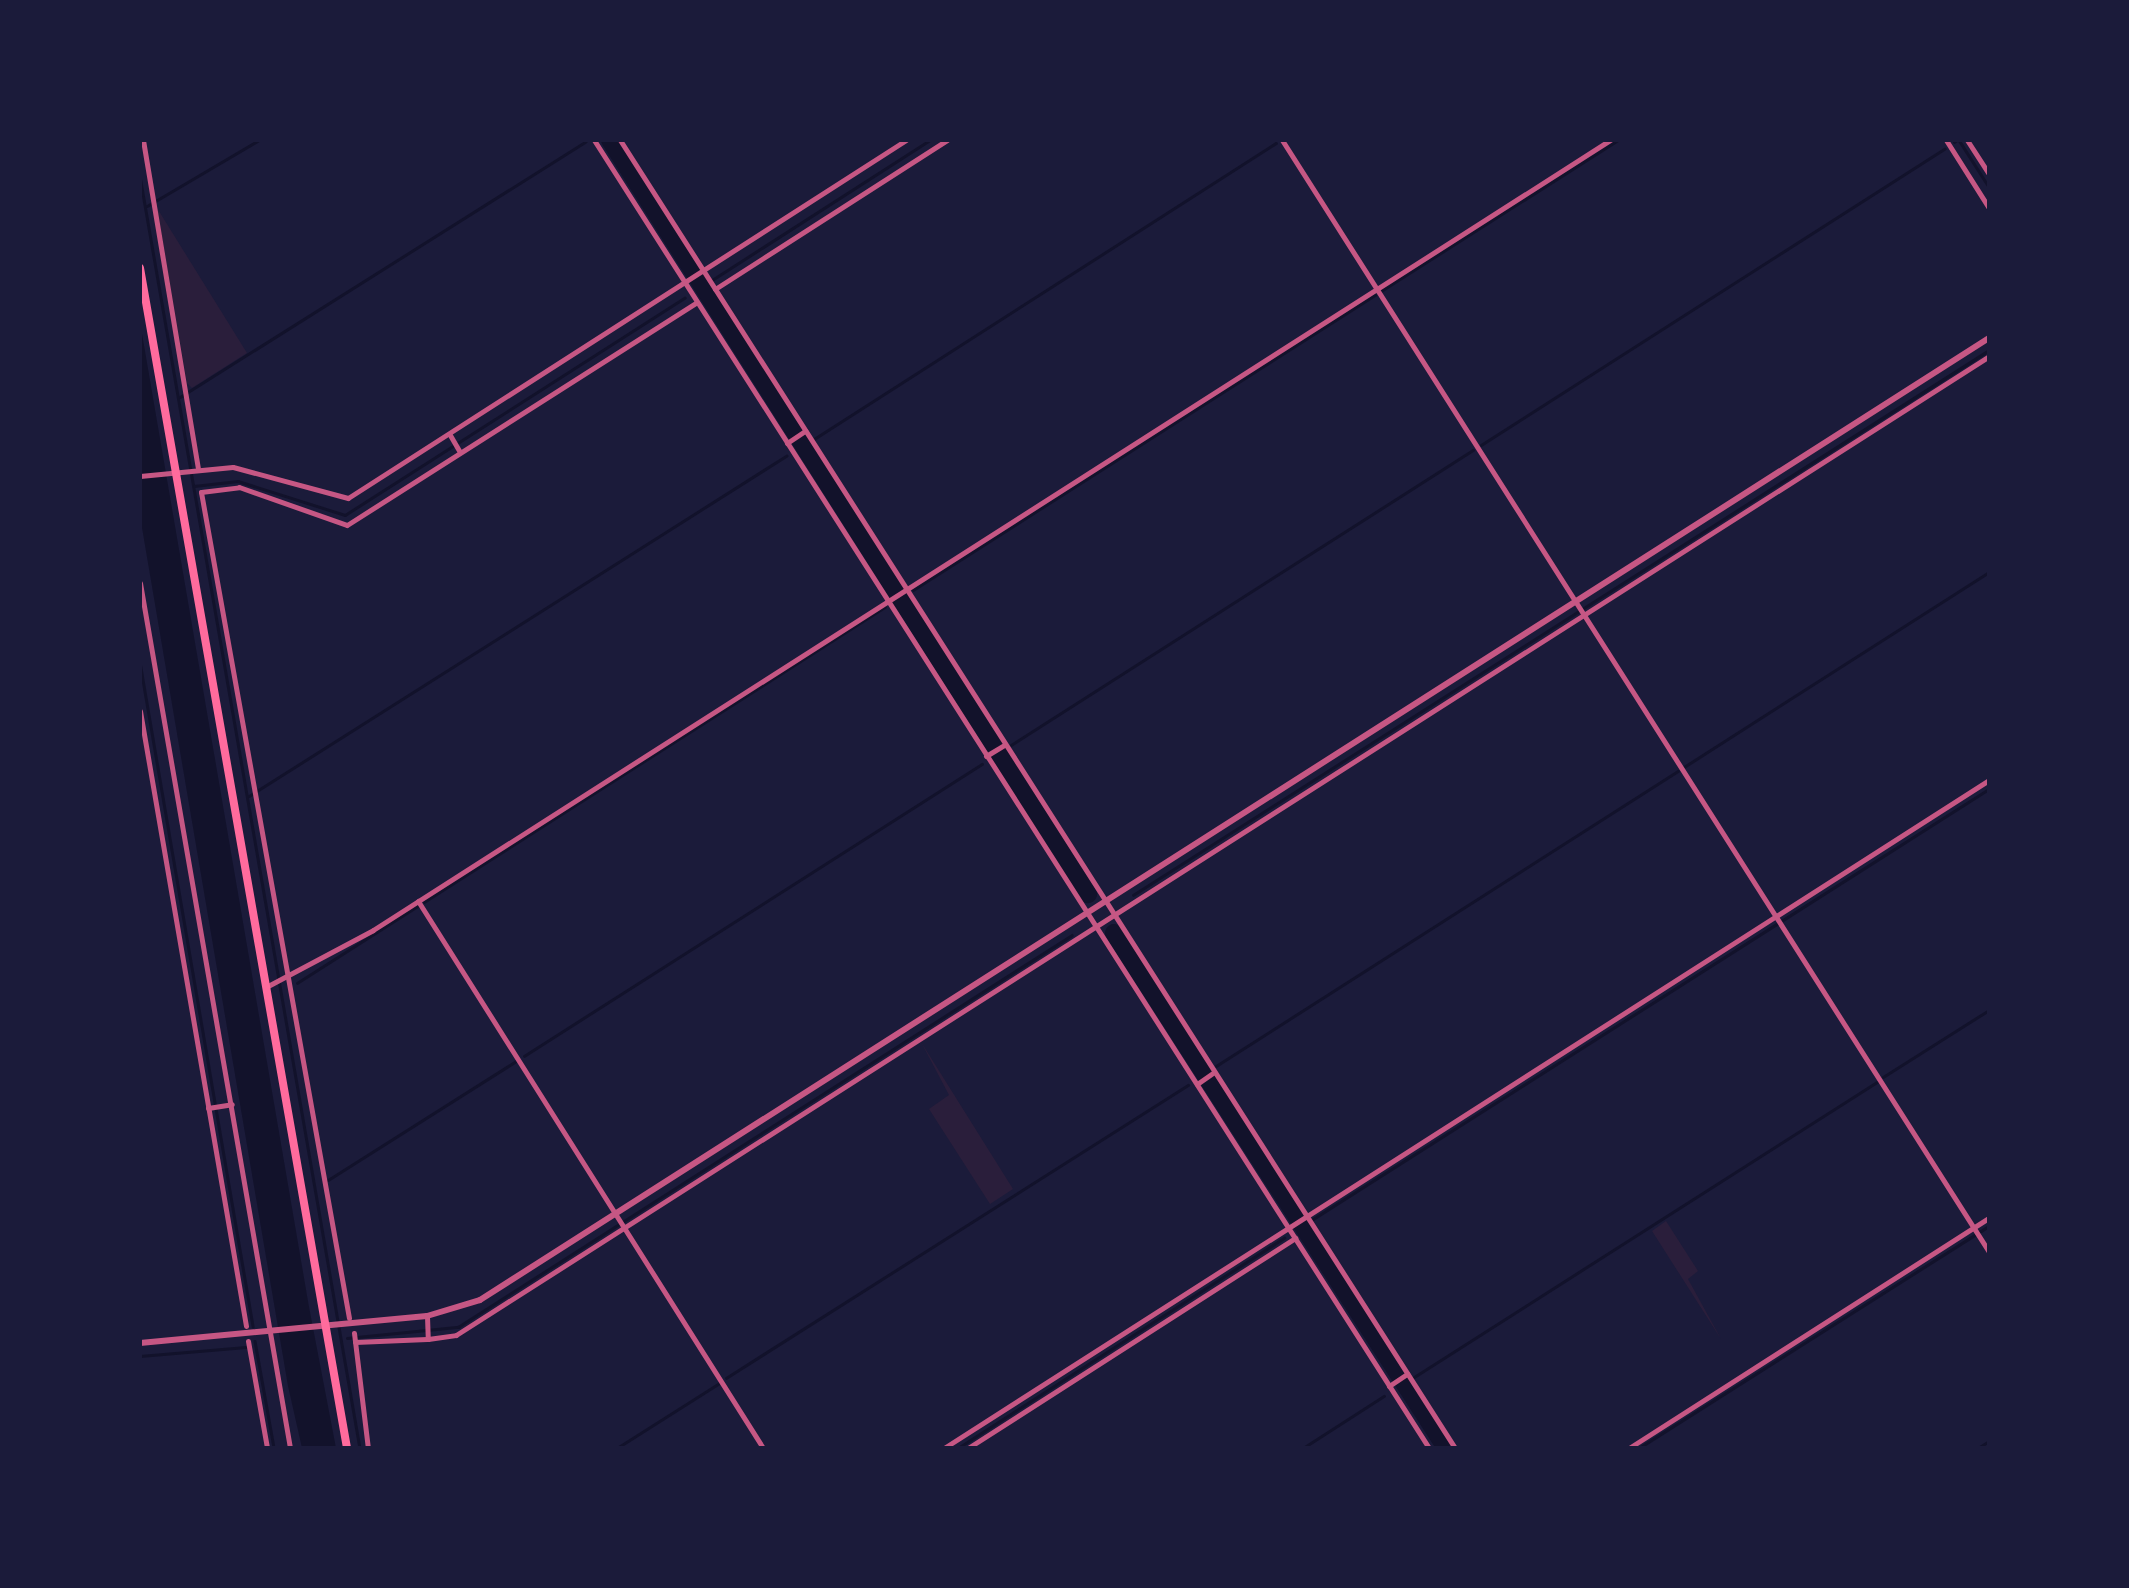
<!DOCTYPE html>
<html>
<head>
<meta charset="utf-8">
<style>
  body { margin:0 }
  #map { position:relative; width:2129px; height:1588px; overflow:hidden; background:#1b1b3a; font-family:"Noto Serif",serif }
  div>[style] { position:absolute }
  .green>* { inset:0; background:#2a1e3b }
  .water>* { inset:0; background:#12122b }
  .stream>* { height:2.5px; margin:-1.25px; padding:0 1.25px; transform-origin:1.25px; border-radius:1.25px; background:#12122b }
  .river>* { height:18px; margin:-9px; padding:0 9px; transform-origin:9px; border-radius:9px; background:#12122b }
  .minor>* { height:5px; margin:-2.5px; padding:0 2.5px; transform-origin:2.5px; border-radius:2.5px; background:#c65784 }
  .tertiary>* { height:6px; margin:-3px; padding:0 3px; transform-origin:3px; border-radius:3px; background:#c65784 }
  .secondary>* { height:8px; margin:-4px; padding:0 4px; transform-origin:4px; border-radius:4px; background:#ff6b9d }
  span { translate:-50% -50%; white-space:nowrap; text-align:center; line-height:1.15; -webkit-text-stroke:9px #1b1b3a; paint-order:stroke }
  .frame { position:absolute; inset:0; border:142px solid #1b1b3a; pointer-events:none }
</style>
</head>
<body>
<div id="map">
  <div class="green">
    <i style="clip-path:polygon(157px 208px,247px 353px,192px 388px,187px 383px)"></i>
    <i style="clip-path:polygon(921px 1042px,1013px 1189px,990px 1204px,929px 1109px,949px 1095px)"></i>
    <i style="clip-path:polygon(1666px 1221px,1698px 1271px,1688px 1279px,1721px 1339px,1652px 1231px)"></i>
  </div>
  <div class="water">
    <i style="clip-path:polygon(140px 322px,309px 1307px,336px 1448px,302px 1448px,288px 1386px,140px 516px)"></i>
  </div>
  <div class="stream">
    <i style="left:1959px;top:140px;width:56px;rotate:57.4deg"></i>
    <i style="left:1954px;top:142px;width:4px;rotate:-34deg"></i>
    <i style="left:140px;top:176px;width:1291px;rotate:80.19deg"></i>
    <i style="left:147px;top:206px;width:130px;rotate:-30.5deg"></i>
    <i style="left:698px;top:289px;width:276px;rotate:-32.7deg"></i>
    <i style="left:1381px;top:291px;width:281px;rotate:-32.5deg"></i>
    <i style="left:180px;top:397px;width:479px;rotate:-32.2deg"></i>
    <i style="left:1481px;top:445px;width:550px;rotate:-32.59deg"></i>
    <i style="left:800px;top:448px;width:565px;rotate:-32.65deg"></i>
    <i style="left:194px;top:486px;width:44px;rotate:-6.5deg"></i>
    <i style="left:238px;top:481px;width:112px;rotate:17.6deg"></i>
    <i style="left:345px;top:515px;width:403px;rotate:-32.6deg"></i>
    <i style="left:913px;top:590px;width:548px;rotate:-32.56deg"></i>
    <i style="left:896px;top:600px;width:10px;rotate:-29deg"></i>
    <i style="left:140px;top:662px;width:674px;rotate:80.34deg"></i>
    <i style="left:1011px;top:745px;width:548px;rotate:-32.56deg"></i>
    <i style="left:995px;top:755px;width:9px;rotate:-32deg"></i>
    <i style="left:1684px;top:767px;width:362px;rotate:-32.6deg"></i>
    <i style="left:249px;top:796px;width:636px;rotate:-32.34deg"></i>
    <i style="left:1133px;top:895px;width:1015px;rotate:-32.48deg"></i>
    <i style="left:424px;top:902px;width:547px;rotate:-32.62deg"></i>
    <i style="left:297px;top:983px;width:143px;rotate:-32.5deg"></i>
    <i style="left:524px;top:1056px;width:543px;rotate:-32.52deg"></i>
    <i style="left:1216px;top:1066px;width:548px;rotate:-32.56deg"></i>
    <i style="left:1202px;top:1075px;width:8px;rotate:-30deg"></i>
    <i style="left:1883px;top:1077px;width:125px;rotate:-32.3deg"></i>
    <i style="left:328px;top:1180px;width:222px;rotate:-32.3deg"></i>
    <i style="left:1299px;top:1228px;width:818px;rotate:-32.47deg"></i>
    <i style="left:347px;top:1338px;width:112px;rotate:-5.7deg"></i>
    <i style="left:458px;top:1327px;width:728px;rotate:-32.56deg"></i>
    <i style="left:255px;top:1341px;width:109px;rotate:79.9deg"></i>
    <i style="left:140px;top:1356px;width:106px;rotate:-4.9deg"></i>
    <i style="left:726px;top:1378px;width:547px;rotate:-32.38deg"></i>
    <i style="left:1400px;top:1386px;width:566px;rotate:-32.51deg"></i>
    <i style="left:617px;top:1448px;width:120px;rotate:-32.4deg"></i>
    <i style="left:958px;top:1448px;width:388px;rotate:-32.8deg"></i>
    <i style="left:1303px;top:1448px;width:96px;rotate:-32.7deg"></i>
    <i style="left:1639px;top:1448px;width:414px;rotate:-32.4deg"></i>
    <i style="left:1978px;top:1448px;width:13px;rotate:-32deg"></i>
  </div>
  <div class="river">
    <i style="left:610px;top:140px;width:893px;rotate:57.63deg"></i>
    <i style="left:1114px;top:933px;width:613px;rotate:57.19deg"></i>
  </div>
  <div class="minor">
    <i style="left:143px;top:140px;width:332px;rotate:80.5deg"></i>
    <i style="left:594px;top:140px;width:1552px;rotate:57.45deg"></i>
    <i style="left:620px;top:140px;width:1552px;rotate:57.45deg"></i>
    <i style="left:1282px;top:140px;width:1318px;rotate:57.55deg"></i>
    <i style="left:1946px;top:140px;width:80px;rotate:57.7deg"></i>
    <i style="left:1967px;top:140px;width:40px;rotate:57.1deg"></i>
    <i style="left:715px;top:289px;width:276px;rotate:-32.7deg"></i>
    <i style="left:450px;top:435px;width:20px;rotate:60deg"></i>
    <i style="left:787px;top:443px;width:22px;rotate:-34deg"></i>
    <i style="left:140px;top:476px;width:93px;rotate:-5.5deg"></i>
    <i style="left:233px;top:467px;width:119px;rotate:15.1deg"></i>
    <i style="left:348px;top:498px;width:663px;rotate:-32.68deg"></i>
    <i style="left:140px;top:583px;width:878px;rotate:80.16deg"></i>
    <i style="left:140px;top:711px;width:624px;rotate:80.22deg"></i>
    <i style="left:986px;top:756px;width:21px;rotate:-31deg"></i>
    <i style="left:418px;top:901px;width:647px;rotate:57.76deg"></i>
    <i style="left:266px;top:987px;width:121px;rotate:-28deg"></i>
    <i style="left:373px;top:930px;width:1468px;rotate:-32.56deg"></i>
    <i style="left:1197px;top:1084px;width:21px;rotate:-35deg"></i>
    <i style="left:208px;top:1108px;width:24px;rotate:-9deg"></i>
    <i style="left:427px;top:1316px;width:23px;rotate:88deg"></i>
    <i style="left:428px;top:1339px;width:28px;rotate:-8deg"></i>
    <i style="left:456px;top:1335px;width:1819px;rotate:-32.56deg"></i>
    <i style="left:349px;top:1318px;width:839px;rotate:-100.16deg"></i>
    <i style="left:201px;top:492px;width:38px;rotate:-7deg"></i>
    <i style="left:239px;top:487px;width:114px;rotate:19.4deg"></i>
    <i style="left:347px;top:525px;width:415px;rotate:-32.5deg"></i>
    <i style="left:354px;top:1333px;width:116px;rotate:83.1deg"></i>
    <i style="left:248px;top:1341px;width:109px;rotate:79.9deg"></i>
    <i style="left:355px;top:1342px;width:72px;rotate:-2.4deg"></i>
    <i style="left:1389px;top:1386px;width:22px;rotate:-34deg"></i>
    <i style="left:944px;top:1448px;width:1240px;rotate:-32.59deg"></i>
    <i style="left:968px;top:1448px;width:389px;rotate:-32.7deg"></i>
    <i style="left:1629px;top:1448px;width:427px;rotate:-32.6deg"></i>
  </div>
  <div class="tertiary">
    <i style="left:140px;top:1343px;width:288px;rotate:-5.4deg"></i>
    <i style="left:427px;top:1316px;width:55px;rotate:-16.8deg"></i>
    <i style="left:480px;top:1300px;width:1790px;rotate:-32.52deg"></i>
  </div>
  <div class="secondary">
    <i style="left:140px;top:268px;width:1198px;rotate:80.05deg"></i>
  </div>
  <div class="frame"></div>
</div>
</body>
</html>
